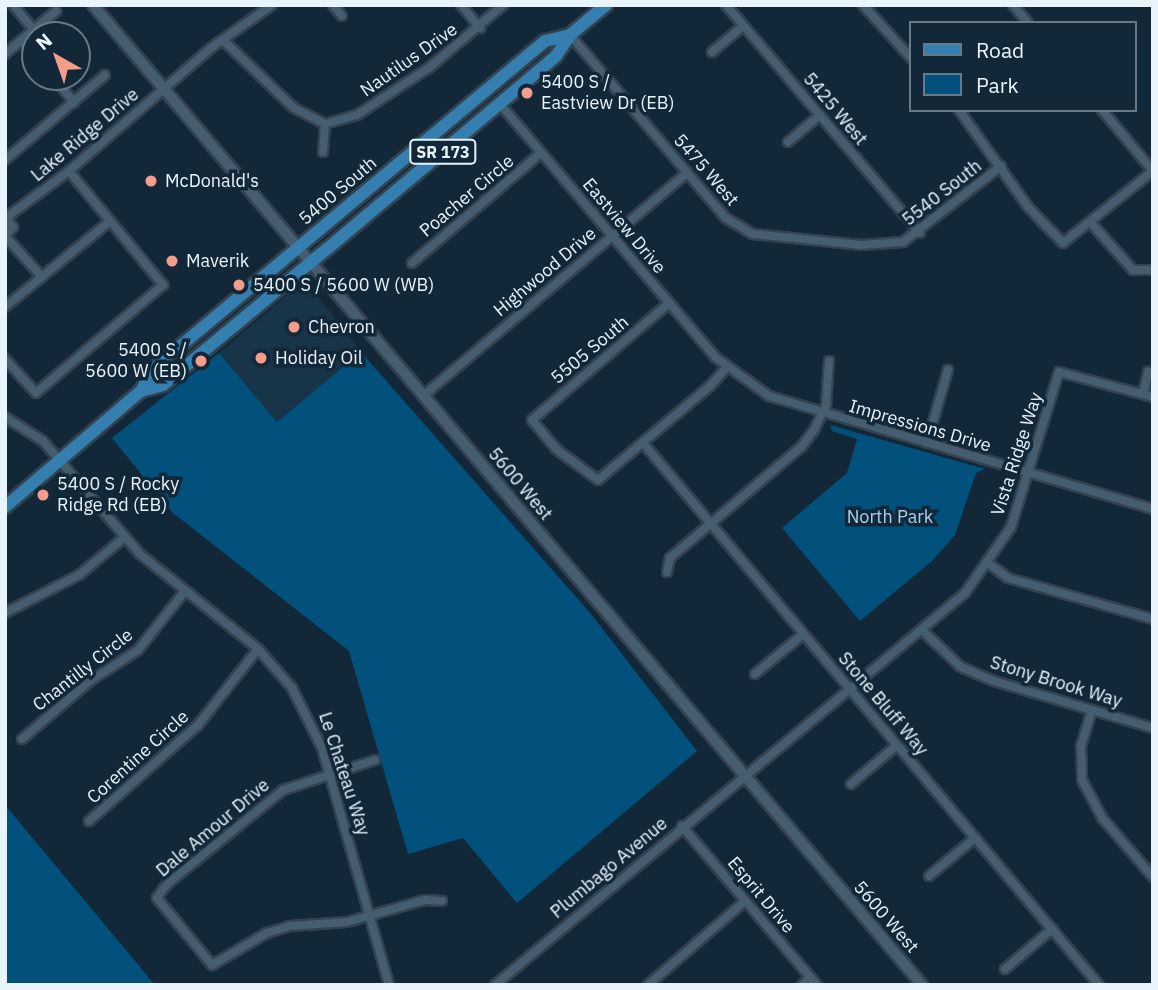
<!DOCTYPE html>
<html>
<head>
<meta charset="utf-8">
<style>
  body { margin:0 }
  #map { position:relative; width:1158px; height:990px; overflow:hidden; background:#122838; font-family:"IBM Plex Sans",sans-serif }
  div>[style] { position:absolute }
  .built>* { inset:0; background:#173448 }
  .green>* { inset:0; background:#02517d }
  .roads { filter:drop-shadow(2px 0 #334250) drop-shadow(-2px 0 #334250) drop-shadow(0 2px #334250) drop-shadow(0 -2px #334250) }
  .minor>* { height:8px; margin:-4px; padding:0 4px; transform-origin:4px; border-radius:4px; background:#465d6f }
  .secondary>* { height:10px; margin:-5px; padding:0 5px; transform-origin:5px; border-radius:5px; background:#465d6f }
  .primary>* { height:12px; margin:-6px; padding:0 6px; transform-origin:6px; border-radius:6px; background:#347fb0 }
  .dots>* { width:19px; height:19px; translate:-50% -50%; box-sizing:border-box; border:4px solid #122838; border-radius:50% }
  span { translate:-50% -50%; white-space:nowrap; text-align:center; line-height:1.15; -webkit-text-stroke:7px #122838; paint-order:stroke }
  .shield-label span { padding:2px 5px; background:#122838; border:2px solid; border-radius:5px; -webkit-text-stroke-width:0 }
  .shield-label { font-size:16px; color:#e9f4fd; font-weight:700 }
  .street-label { font-size:18px; color:#e9f4fd }
  .poi-label { font-size:18px; color:#e9f4fd }
  .left { translate:0 -50%; text-align:left }
  .right { translate:-100% -50%; text-align:right }
  .park-label { font-size:18px; color:#a9d0ef }
  .frame { position:absolute; inset:0; border:7px solid #e9f4fd; pointer-events:none }
  .legend { position:absolute; left:909px; top:21px; width:228px; height:91px; box-sizing:border-box; background:#122838; border:2px solid #687a87; margin:0; padding:9px 12px; list-style:none; font-size:21px; color:#e9f4fd }
  .legend li { display:flex; align-items:center; gap:14px; height:35px }
  .legend b { width:35px; border:2px solid #687a87 }
  .north { position:absolute; left:21px; top:21px; width:70px; height:70px; box-sizing:border-box; background:#122838; border:2px solid #687a87; border-radius:50%; rotate:320deg; font-size:19px; font-weight:700; line-height:28px; text-align:center; color:#e9f4fd }
  .north::after { content:''; display:block; margin:auto; width:24px; height:32px; background:#f49d8b; clip-path:polygon(50% 0,100% 100%,50% 72%,0 100%) }
</style>
</head>
<body>
<div id="map">
  <div class="built">
    <i style="clip-path:polygon(299px 285px,309px 285px,361px 352px,277px 422px,219px 353px)"></i>
  </div>
  <div class="green">
    <i style="clip-path:polygon(361px 352px,591px 614px,697px 751px,517px 903px,463px 838px,408px 854px,349px 651px,173px 513px,112px 438px,219px 353px,277px 422px)"></i>
    <i style="clip-path:polygon(830px 425px,985px 469px,976px 473px,955px 535px,933px 560px,860px 621px,782px 528px,847px 473px,857px 439px,832px 431px)"></i>
    <i style="clip-path:polygon(5px 805px,155px 985px,5px 985px)"></i>
  </div>
  <div class="roads">
    <div class="minor">
      <i style="left:13px;top:5px;width:33px;rotate:50deg"></i>
      <i style="left:333px;top:5px;width:14px;rotate:51deg"></i>
      <i style="left:461px;top:5px;width:30px;rotate:50deg"></i>
      <i style="left:726px;top:5px;width:299px;rotate:49.6deg"></i>
      <i style="left:863px;top:5px;width:72px;rotate:47.8deg"></i>
      <i style="left:1013px;top:5px;width:23px;rotate:50deg"></i>
      <i style="left:570px;top:35px;width:240px;rotate:49.6deg"></i>
      <i style="left:726px;top:218px;width:31px;rotate:31deg"></i>
      <i style="left:753px;top:234px;width:109px;rotate:5.8deg"></i>
      <i style="left:861px;top:245px;width:42px;rotate:-4.1deg"></i>
      <i style="left:903px;top:242px;width:124px;rotate:-37.8deg"></i>
      <i style="left:223px;top:40px;width:98px;rotate:43.8deg"></i>
      <i style="left:294px;top:108px;width:35px;rotate:27deg"></i>
      <i style="left:21px;top:41px;width:21px;rotate:47deg"></i>
      <i style="left:712px;top:52px;width:40px;rotate:-40deg"></i>
      <i style="left:5px;top:54px;width:67px;rotate:-40.1deg"></i>
      <i style="left:53px;top:77px;width:33px;rotate:50deg"></i>
      <i style="left:500px;top:104px;width:332px;rotate:49.6deg"></i>
      <i style="left:715px;top:357px;width:67px;rotate:35.8deg"></i>
      <i style="left:769px;top:396px;width:400px;rotate:16.4deg"></i>
      <i style="left:959px;top:110px;width:120px;rotate:54.5deg"></i>
      <i style="left:1029px;top:208px;width:49px;rotate:45.8deg"></i>
      <i style="left:1063px;top:243px;width:115px;rotate:-38.7deg"></i>
      <i style="left:1153px;top:171px;width:80px;rotate:-129.9deg"></i>
      <i style="left:788px;top:142px;width:42px;rotate:-40.2deg"></i>
      <i style="left:323px;top:152px;width:28px;rotate:-86deg"></i>
      <i style="left:325px;top:124px;width:33px;rotate:-16deg"></i>
      <i style="left:357px;top:115px;width:87px;rotate:-33.3deg"></i>
      <i style="left:430px;top:67px;width:96px;rotate:-40.3deg"></i>
      <i style="left:5px;top:160px;width:131px;rotate:-40.4deg"></i>
      <i style="left:5px;top:216px;width:14px;rotate:54deg"></i>
      <i style="left:13px;top:227px;width:12px;rotate:132deg"></i>
      <i style="left:7px;top:217px;width:77px;rotate:-36.6deg"></i>
      <i style="left:69px;top:171px;width:189px;rotate:-40.9deg"></i>
      <i style="left:212px;top:47px;width:73px;rotate:-35deg"></i>
      <i style="left:1091px;top:223px;width:63px;rotate:48.2deg"></i>
      <i style="left:1133px;top:270px;width:20px"></i>
      <i style="left:5px;top:236px;width:55px;rotate:47.9deg"></i>
      <i style="left:412px;top:263px;width:170px;rotate:-40.5deg"></i>
      <i style="left:669px;top:303px;width:180px;rotate:139.5deg"></i>
      <i style="left:532px;top:420px;width:38px;rotate:50deg"></i>
      <i style="left:556px;top:449px;width:52px;rotate:36.4deg"></i>
      <i style="left:598px;top:480px;width:146px;rotate:-40deg"></i>
      <i style="left:710px;top:386px;width:25px;rotate:-48deg"></i>
      <i style="left:5px;top:307px;width:134px;rotate:-39.3deg"></i>
      <i style="left:5px;top:359px;width:46px;rotate:47.6deg"></i>
      <i style="left:36px;top:393px;width:167px;rotate:-40.4deg"></i>
      <i style="left:163px;top:285px;width:148px;rotate:-129.5deg"></i>
      <i style="left:1143px;top:394px;width:23px;rotate:-77deg"></i>
      <i style="left:423px;top:396px;width:346px;rotate:-40.2deg"></i>
      <i style="left:5px;top:417px;width:45px;rotate:32.3deg"></i>
      <i style="left:43px;top:441px;width:149px;rotate:49.4deg"></i>
      <i style="left:140px;top:554px;width:151px;rotate:38.8deg"></i>
      <i style="left:258px;top:649px;width:52px;rotate:48.9deg"></i>
      <i style="left:292px;top:688px;width:67px;rotate:63.4deg"></i>
      <i style="left:322px;top:748px;width:246px;rotate:74.2deg"></i>
      <i style="left:643px;top:443px;width:708px;rotate:49.93deg"></i>
      <i style="left:927px;top:443px;width:76px;rotate:-74deg"></i>
      <i style="left:989px;top:564px;width:24px;rotate:36deg"></i>
      <i style="left:1008px;top:578px;width:151px;rotate:15.8deg"></i>
      <i style="left:667px;top:572px;width:14px;rotate:-78deg"></i>
      <i style="left:670px;top:558px;width:173px;rotate:-40.3deg"></i>
      <i style="left:802px;top:446px;width:20px;rotate:-53deg"></i>
      <i style="left:814px;top:430px;width:28px;rotate:-64deg"></i>
      <i style="left:826px;top:405px;width:44px;rotate:-86.1deg"></i>
      <i style="left:5px;top:613px;width:83px;rotate:-27.2deg"></i>
      <i style="left:79px;top:575px;width:60px;rotate:-39.6deg"></i>
      <i style="left:923px;top:631px;width:52px;rotate:43.5deg"></i>
      <i style="left:961px;top:667px;width:36px;rotate:23deg"></i>
      <i style="left:994px;top:681px;width:166px;rotate:16.5deg"></i>
      <i style="left:755px;top:674px;width:62px;rotate:-39.8deg"></i>
      <i style="left:1092px;top:710px;width:38px;rotate:107deg"></i>
      <i style="left:1081px;top:746px;width:34px;rotate:88deg"></i>
      <i style="left:1082px;top:780px;width:44px;rotate:61.7deg"></i>
      <i style="left:1103px;top:819px;width:77px;rotate:49.2deg"></i>
      <i style="left:22px;top:739px;width:89px;rotate:-40.5deg"></i>
      <i style="left:90px;top:681px;width:57px;rotate:-32.9deg"></i>
      <i style="left:138px;top:650px;width:75px;rotate:-51.5deg"></i>
      <i style="left:375px;top:760px;width:97px;rotate:161.9deg"></i>
      <i style="left:283px;top:790px;width:149px;rotate:141deg"></i>
      <i style="left:167px;top:884px;width:17px;rotate:126deg"></i>
      <i style="left:157px;top:898px;width:87px;rotate:50.6deg"></i>
      <i style="left:212px;top:965px;width:64px;rotate:-30.2deg"></i>
      <i style="left:267px;top:933px;width:24px;rotate:-17deg"></i>
      <i style="left:290px;top:926px;width:57px;rotate:-4deg"></i>
      <i style="left:347px;top:922px;width:81px;rotate:-15.8deg"></i>
      <i style="left:425px;top:900px;width:17px;rotate:3deg"></i>
      <i style="left:851px;top:784px;width:60px;rotate:-40.3deg"></i>
      <i style="left:89px;top:821px;width:145px;rotate:-41.4deg"></i>
      <i style="left:198px;top:725px;width:97px;rotate:-51.7deg"></i>
      <i style="left:682px;top:826px;width:209px;rotate:49.7deg"></i>
      <i style="left:929px;top:876px;width:60px;rotate:-39.6deg"></i>
      <i style="left:1005px;top:969px;width:62px;rotate:-40.4deg"></i>
      <i style="left:495px;top:985px;width:612px;rotate:-39.83deg"></i>
      <i style="left:965px;top:593px;width:80px;rotate:-55.1deg"></i>
      <i style="left:1011px;top:527px;width:162px;rotate:-72.8deg"></i>
      <i style="left:1059px;top:372px;width:97px;rotate:14.9deg"></i>
      <i style="left:648px;top:985px;width:128px;rotate:-40.9deg"></i>
      <i style="left:802px;top:985px;width:11px;rotate:-45deg"></i>
    </div>
    <div class="secondary">
      <i style="left:93px;top:5px;width:1284px;rotate:49.77deg"></i>
    </div>
    <div class="primary">
      <i style="left:141px;top:391px;width:23px;rotate:-15deg"></i>
      <i style="left:163px;top:385px;width:213px;rotate:-39.7deg"></i>
      <i style="left:327px;top:249px;width:299px;rotate:-40.1deg"></i>
      <i style="left:556px;top:56px;width:25px;rotate:-56deg"></i>
      <i style="left:570px;top:35px;width:47px;rotate:-39.8deg"></i>
      <i style="left:5px;top:507px;width:179px;rotate:-40.5deg"></i>
      <i style="left:141px;top:391px;width:25px;rotate:-61deg"></i>
      <i style="left:153px;top:369px;width:511px;rotate:-39.92deg"></i>
      <i style="left:545px;top:41px;width:26px;rotate:-13deg"></i>
    </div>
  </div>
  <div class="dots">
    <i style="left:527px;top:93px;background:#f49d8b"></i>
    <i style="left:151px;top:181px;background:#f49d8b"></i>
    <i style="left:172px;top:261px;background:#f49d8b"></i>
    <i style="left:239px;top:285px;background:#f49d8b"></i>
    <i style="left:294px;top:327px;background:#f49d8b"></i>
    <i style="left:261px;top:358px;background:#f49d8b"></i>
    <i style="left:201px;top:361px;background:#f49d8b"></i>
    <i style="left:43px;top:495px;background:#f49d8b"></i>
  </div>
  <div class="shield-label">
    <span style="left:443px;top:152px">SR 173</span>
  </div>
  <div class="street-label">
    <span style="left:409px;top:60px;rotate:-35deg">Nautilus Drive</span>
    <span style="left:835px;top:109px;rotate:50deg">5425 West</span>
    <span style="left:85px;top:135px;rotate:-40deg">Lake Ridge Drive</span>
    <span style="left:706px;top:170px;rotate:49deg">5475 West</span>
    <span style="left:338px;top:191px;rotate:-40deg">5400 South</span>
    <span style="left:942px;top:193px;rotate:-38deg">5540 South</span>
    <span style="left:467px;top:196px;rotate:-40deg">Poacher Circle</span>
    <span style="left:624px;top:226px;rotate:50deg">Eastview Drive</span>
    <span style="left:545px;top:272px;rotate:-40deg">Highwood Drive</span>
    <span style="left:590px;top:350px;rotate:-40deg">5505 South</span>
    <span style="left:920px;top:426px;rotate:16deg">Impressions Drive</span>
    <span style="left:1017px;top:454px;rotate:-72deg">Vista Ridge Way</span>
    <span style="left:520px;top:484px;rotate:50deg">5600 West</span>
    <span style="left:83px;top:670px;rotate:-38deg">Chantilly Circle</span>
    <span style="left:1056px;top:682px;rotate:17deg">Stony Brook Way</span>
    <span style="left:883px;top:704px;rotate:50deg">Stone Bluff Way</span>
    <span style="left:138px;top:757px;rotate:-42deg">Corentine Circle</span>
    <span style="left:344px;top:774px;rotate:72deg">Le Chateau Way</span>
    <span style="left:213px;top:828px;rotate:-40deg">Dale Amour Drive</span>
    <span style="left:609px;top:868px;rotate:-40deg">Plumbago Avenue</span>
    <span style="left:761px;top:895px;rotate:50deg">Esprit Drive</span>
    <span style="left:886px;top:917px;rotate:49deg">5600 West</span>
  </div>
  <div class="poi-label">
    <span class="left" style="left:541px;top:93px">5400 S /<br>Eastview Dr (EB)</span>
    <span class="left" style="left:165px;top:181px">McDonald's</span>
    <span class="left" style="left:186px;top:261px">Maverik</span>
    <span class="left" style="left:253px;top:285px">5400 S / 5600 W (WB)</span>
    <span class="left" style="left:308px;top:327px">Chevron</span>
    <span class="right" style="left:187px;top:361px">5400 S /<br>5600 W (EB)</span>
    <span class="left" style="left:275px;top:358px">Holiday Oil</span>
    <span class="left" style="left:57px;top:495px">5400 S / Rocky<br>Ridge Rd (EB)</span>
  </div>
  <div class="park-label">
    <span style="left:890px;top:517px">North Park</span>
  </div>
  <div class="frame"></div>
  <ul class="legend">
  <li><b style="height:9px;background:#347fb0"></b>Road</li>
  <li><b style="height:19px;background:#02517d"></b>Park</li>
  </ul>
  <div class="north">N</div>
</div>
</body>
</html>
